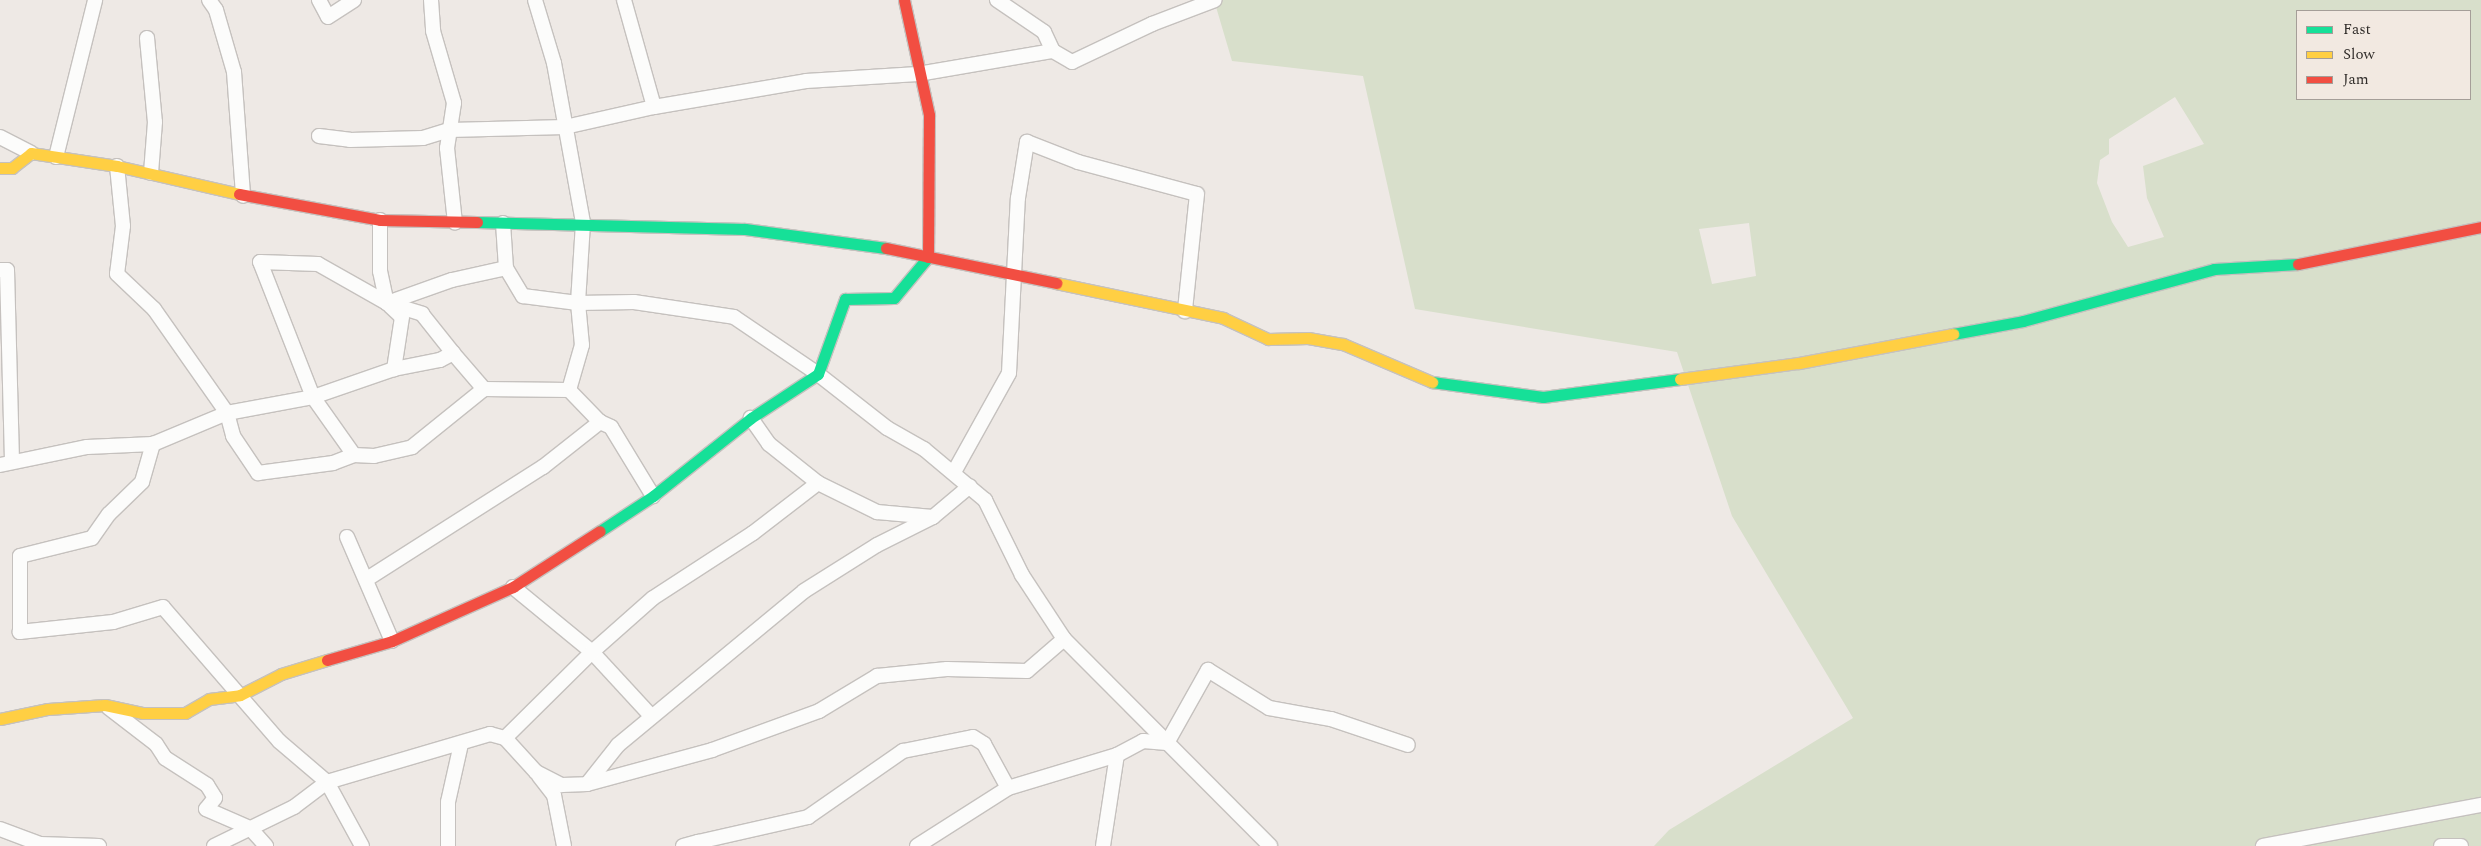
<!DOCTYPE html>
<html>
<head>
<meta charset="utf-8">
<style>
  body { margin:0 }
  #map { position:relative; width:2481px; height:846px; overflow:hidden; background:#eee9e5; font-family:Spectral,serif }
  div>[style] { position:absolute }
  .green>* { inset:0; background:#d8dfcb }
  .roads { filter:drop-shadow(1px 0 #c5c1be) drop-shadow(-1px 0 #c5c1be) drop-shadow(0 1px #c5c1be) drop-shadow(0 -1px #c5c1be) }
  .street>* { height:14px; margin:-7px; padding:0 7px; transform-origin:7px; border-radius:7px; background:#fcfcfb }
  .fast>* { height:11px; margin:-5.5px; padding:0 5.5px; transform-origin:5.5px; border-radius:5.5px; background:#16e098 }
  .slow>* { height:11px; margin:-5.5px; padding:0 5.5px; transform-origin:5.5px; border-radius:5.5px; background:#ffcf43 }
  .jam>* { height:11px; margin:-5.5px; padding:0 5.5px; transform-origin:5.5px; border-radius:5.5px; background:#f24e42 }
  span { translate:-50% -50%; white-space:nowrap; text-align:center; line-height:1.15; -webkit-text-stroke:5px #f2e9e1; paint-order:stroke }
  .legend { position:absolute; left:2296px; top:10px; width:175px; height:90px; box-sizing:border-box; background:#f2e9e1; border:1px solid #a59e98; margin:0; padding:6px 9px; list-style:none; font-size:15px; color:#312d2a }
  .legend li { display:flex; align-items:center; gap:10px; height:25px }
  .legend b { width:25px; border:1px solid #a59e98 }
</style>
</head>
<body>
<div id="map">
  <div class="green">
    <i style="clip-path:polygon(evenodd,1214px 0,2481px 0,2481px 846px,1654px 846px,1669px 830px,1853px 718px,1732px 516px,1677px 352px,1415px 309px,1363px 76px,1232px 61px,1214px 0,2297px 11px,2470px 11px,2470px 99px,2297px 99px,2297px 11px,1214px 0,2175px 97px,2204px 144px,2143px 166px,2147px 198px,2164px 237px,2128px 247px,2112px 222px,2097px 183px,2100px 160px,2109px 154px,2109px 139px,2175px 97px,1214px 0,1749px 223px,1756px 276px,1712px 284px,1699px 229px,1749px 223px)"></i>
  </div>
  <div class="roads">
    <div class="street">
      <i style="left:209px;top:0;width:12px;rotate:55deg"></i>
      <i style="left:216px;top:10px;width:65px;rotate:73.8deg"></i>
      <i style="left:234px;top:72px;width:124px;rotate:85.8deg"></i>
      <i style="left:319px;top:0;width:19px;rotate:62deg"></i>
      <i style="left:328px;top:17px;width:31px;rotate:-33deg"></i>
      <i style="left:431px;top:0;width:31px;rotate:86deg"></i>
      <i style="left:433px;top:31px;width:75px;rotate:73.7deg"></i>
      <i style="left:454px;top:103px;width:46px;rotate:98.8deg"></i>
      <i style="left:447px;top:148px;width:75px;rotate:83.9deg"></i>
      <i style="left:535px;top:0;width:66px;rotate:73.2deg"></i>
      <i style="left:554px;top:63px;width:163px;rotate:79.7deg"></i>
      <i style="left:583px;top:223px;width:80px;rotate:93.6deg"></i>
      <i style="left:578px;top:303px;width:42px;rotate:84.6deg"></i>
      <i style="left:582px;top:345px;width:47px;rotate:106.1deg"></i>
      <i style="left:624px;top:0;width:111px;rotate:74.3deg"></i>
      <i style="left:997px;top:0;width:57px;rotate:34.2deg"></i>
      <i style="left:1044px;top:32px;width:21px;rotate:65deg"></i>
      <i style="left:147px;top:38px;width:84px;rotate:84.6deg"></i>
      <i style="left:155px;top:122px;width:51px;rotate:94.5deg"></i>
      <i style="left:319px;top:136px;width:31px;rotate:7deg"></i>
      <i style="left:350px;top:140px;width:73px;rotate:-1.6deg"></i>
      <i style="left:423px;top:138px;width:28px;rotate:-17deg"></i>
      <i style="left:450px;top:130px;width:115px;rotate:-1.5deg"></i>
      <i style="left:565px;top:127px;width:91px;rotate:-12.7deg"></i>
      <i style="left:654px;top:107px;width:154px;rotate:-9.7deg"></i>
      <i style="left:806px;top:81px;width:112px;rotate:-3.6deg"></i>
      <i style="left:918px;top:74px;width:137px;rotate:-9.7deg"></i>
      <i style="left:1053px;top:51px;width:22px;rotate:30deg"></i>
      <i style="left:1072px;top:62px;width:89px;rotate:-25.4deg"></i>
      <i style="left:1152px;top:24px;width:67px;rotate:-20.9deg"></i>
      <i style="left:0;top:137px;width:35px;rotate:27deg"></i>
      <i style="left:56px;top:157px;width:162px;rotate:-76deg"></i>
      <i style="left:117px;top:166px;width:60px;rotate:84.3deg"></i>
      <i style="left:123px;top:226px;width:48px;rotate:97.1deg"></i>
      <i style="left:117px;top:274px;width:51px;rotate:43.4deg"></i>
      <i style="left:154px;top:309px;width:127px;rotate:54.9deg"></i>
      <i style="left:227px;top:413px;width:24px;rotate:75deg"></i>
      <i style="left:233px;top:436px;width:45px;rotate:56deg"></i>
      <i style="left:258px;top:473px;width:76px;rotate:-7.6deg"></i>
      <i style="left:333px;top:463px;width:22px;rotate:-21deg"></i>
      <i style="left:354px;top:455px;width:20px;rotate:3deg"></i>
      <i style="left:374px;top:456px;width:39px;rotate:-13deg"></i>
      <i style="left:412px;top:447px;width:92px;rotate:-38.9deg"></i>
      <i style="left:380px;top:220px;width:51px;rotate:90deg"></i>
      <i style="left:380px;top:271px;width:33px;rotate:78deg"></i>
      <i style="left:387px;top:303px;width:37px;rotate:17deg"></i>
      <i style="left:422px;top:314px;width:50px;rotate:51.5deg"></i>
      <i style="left:503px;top:223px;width:45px;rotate:86.2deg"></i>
      <i style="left:506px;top:268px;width:33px;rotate:59deg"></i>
      <i style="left:523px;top:296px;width:55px;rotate:7.3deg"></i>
      <i style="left:578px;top:303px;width:56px;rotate:-1deg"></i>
      <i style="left:634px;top:302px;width:101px;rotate:8.5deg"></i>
      <i style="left:734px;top:317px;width:102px;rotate:34.2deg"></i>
      <i style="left:818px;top:374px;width:88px;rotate:38deg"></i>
      <i style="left:887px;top:428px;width:43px;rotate:29.6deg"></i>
      <i style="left:924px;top:449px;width:80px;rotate:39.9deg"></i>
      <i style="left:985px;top:500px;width:84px;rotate:63.7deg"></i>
      <i style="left:1022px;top:575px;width:77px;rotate:56.7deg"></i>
      <i style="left:0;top:270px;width:7px"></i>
      <i style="left:7px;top:270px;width:191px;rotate:88.5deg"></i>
      <i style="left:390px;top:306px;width:16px;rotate:43deg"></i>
      <i style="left:402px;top:317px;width:53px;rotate:98.7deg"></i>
      <i style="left:354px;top:455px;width:71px;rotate:-125.3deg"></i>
      <i style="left:313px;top:397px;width:145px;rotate:-111.4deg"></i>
      <i style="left:260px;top:262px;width:58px;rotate:2deg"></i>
      <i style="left:318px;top:264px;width:79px;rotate:29.5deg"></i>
      <i style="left:387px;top:303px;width:69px;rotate:-19.5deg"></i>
      <i style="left:452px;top:280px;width:55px;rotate:-12.5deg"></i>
      <i style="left:0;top:465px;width:89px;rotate:-11.7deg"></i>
      <i style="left:87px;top:447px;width:66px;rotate:-2.6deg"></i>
      <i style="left:954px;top:472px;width:113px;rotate:-60.9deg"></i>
      <i style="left:1009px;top:373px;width:175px;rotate:-87.1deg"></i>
      <i style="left:1018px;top:198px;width:57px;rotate:-80.9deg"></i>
      <i style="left:1027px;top:142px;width:55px;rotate:21.4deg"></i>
      <i style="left:1078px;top:162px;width:123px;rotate:15.1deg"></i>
      <i style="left:1197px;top:194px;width:118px;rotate:95.9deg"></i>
      <i style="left:818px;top:483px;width:66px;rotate:26.2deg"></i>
      <i style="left:877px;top:512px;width:56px;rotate:5.1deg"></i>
      <i style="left:347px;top:537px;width:113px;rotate:66.6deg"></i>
      <i style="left:367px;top:579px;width:209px;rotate:-32.5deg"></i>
      <i style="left:543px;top:467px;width:73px;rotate:-38.3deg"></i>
      <i style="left:600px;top:422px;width:12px;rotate:24deg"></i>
      <i style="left:611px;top:427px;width:81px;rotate:58.7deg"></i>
      <i style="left:513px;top:587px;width:102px;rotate:39.4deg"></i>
      <i style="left:592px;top:652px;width:87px;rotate:47.3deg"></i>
      <i style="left:109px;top:708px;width:59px;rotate:37.5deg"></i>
      <i style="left:156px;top:744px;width:17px;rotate:57deg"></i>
      <i style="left:165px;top:758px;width:50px;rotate:32.7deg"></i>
      <i style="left:207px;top:785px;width:15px;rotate:58deg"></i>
      <i style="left:215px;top:798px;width:14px;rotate:129deg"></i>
      <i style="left:206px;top:809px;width:48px;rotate:23.4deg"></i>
      <i style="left:250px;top:828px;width:24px;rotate:48deg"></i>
      <i style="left:505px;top:738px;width:46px;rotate:47.6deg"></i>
      <i style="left:536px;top:772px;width:29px;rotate:27deg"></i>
      <i style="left:562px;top:785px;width:25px;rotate:-2deg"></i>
      <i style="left:587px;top:784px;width:50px;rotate:-51.5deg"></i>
      <i style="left:618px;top:745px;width:241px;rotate:-39.6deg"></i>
      <i style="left:804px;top:591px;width:86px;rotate:-32.2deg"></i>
      <i style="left:877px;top:545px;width:63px;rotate:-26.6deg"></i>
      <i style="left:933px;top:517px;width:48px;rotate:-40deg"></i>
      <i style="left:539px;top:776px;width:24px;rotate:52deg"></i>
      <i style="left:554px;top:795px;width:52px;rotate:78.9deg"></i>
      <i style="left:587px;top:784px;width:130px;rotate:-15.2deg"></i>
      <i style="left:712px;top:750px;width:114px;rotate:-20deg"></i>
      <i style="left:819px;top:711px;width:68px;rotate:-31.1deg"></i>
      <i style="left:877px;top:676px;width:70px;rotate:-5.7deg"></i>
      <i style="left:947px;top:669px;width:80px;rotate:1.4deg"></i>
      <i style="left:1027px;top:671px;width:49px;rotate:-40.9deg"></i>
      <i style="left:1064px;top:639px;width:292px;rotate:45.1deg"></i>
      <i style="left:0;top:829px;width:43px;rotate:20.6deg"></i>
      <i style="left:40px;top:844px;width:59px;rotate:1.9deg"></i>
      <i style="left:214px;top:846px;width:89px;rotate:-26deg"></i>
      <i style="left:294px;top:807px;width:41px;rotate:-37.1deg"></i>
      <i style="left:327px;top:782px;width:170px;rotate:-16.4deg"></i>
      <i style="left:490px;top:734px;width:16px;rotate:15deg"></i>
      <i style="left:505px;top:738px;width:122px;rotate:-44.7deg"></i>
      <i style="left:592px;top:652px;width:81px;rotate:-41.5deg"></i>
      <i style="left:653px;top:598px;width:119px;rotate:-33deg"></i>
      <i style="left:753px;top:533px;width:82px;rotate:-37.6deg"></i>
      <i style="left:818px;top:483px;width:63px;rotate:-141.5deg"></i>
      <i style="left:769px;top:444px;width:32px;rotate:-125deg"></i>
      <i style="left:362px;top:846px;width:73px;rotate:-118.7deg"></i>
      <i style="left:327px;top:782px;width:63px;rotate:-139.5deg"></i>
      <i style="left:279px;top:741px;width:177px;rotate:-130.9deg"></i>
      <i style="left:163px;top:607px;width:52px;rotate:163.3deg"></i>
      <i style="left:113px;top:622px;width:94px;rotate:173.9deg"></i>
      <i style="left:20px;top:632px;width:76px;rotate:-90deg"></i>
      <i style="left:20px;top:556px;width:74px;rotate:-14deg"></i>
      <i style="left:92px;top:538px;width:29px;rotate:-55deg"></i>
      <i style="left:109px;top:514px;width:46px;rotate:-44.1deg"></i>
      <i style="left:142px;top:482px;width:40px;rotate:-74deg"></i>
      <i style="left:153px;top:444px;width:80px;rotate:-22.7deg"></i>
      <i style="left:227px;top:413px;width:87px;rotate:-10.5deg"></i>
      <i style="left:313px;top:397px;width:86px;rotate:-19.1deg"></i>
      <i style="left:394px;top:369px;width:47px;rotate:-11.1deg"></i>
      <i style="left:440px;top:360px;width:15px;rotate:-28deg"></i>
      <i style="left:453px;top:353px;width:48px;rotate:49.3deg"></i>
      <i style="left:484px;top:389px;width:85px;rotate:0.7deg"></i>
      <i style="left:569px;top:390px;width:45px;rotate:45.9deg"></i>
      <i style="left:448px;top:846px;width:44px;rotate:-90deg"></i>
      <i style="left:448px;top:802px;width:59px;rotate:-77.4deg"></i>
      <i style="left:683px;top:846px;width:16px;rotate:-15deg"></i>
      <i style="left:699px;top:846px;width:4px;rotate:-104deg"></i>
      <i style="left:698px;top:842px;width:113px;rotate:-12.8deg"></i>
      <i style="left:808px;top:817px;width:116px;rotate:-34.8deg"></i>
      <i style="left:903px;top:751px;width:71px;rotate:-11.3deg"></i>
      <i style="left:973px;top:737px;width:13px;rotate:32deg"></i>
      <i style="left:984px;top:744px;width:50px;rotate:61.4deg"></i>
      <i style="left:917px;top:846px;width:108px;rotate:-32.5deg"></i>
      <i style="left:1008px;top:788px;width:114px;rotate:-16.8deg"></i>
      <i style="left:1117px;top:755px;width:30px;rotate:-28deg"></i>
      <i style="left:1143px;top:741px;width:24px;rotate:5deg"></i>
      <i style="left:1167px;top:743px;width:84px;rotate:-60.7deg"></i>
      <i style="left:1208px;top:670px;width:72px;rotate:31.9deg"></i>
      <i style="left:1269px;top:708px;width:63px;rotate:10.1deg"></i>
      <i style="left:1331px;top:719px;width:81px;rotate:18.7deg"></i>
      <i style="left:1103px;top:846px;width:92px;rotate:-81.3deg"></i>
      <i style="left:2263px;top:846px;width:222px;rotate:-10.7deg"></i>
      <i style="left:2441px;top:846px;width:20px"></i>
    </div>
    <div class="fast">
      <i style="left:477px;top:222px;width:268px;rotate:1.5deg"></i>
      <i style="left:745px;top:229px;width:142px;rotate:7.7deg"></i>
      <i style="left:1953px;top:334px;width:71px;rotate:-10.5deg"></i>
      <i style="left:2023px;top:321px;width:198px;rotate:-15.2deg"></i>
      <i style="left:2214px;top:269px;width:84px;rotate:-3.4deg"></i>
      <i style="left:1432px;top:382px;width:112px;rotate:7.7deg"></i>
      <i style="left:1543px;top:397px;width:138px;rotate:-7.5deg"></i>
      <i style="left:600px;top:531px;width:64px;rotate:-33.4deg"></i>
      <i style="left:653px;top:496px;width:125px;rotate:-38.5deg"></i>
      <i style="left:751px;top:418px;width:80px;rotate:-33.3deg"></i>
      <i style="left:818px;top:374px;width:80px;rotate:-70.2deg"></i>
      <i style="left:845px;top:299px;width:49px;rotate:-1.2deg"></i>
      <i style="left:894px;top:298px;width:53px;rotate:-50.3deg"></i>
    </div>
    <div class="slow">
      <i style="left:0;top:168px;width:12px"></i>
      <i style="left:12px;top:168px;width:24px;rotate:-38deg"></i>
      <i style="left:31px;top:153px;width:87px;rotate:8.6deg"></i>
      <i style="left:117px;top:166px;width:125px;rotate:12.9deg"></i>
      <i style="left:1056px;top:283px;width:171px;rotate:11.8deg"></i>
      <i style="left:1223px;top:318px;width:50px;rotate:25deg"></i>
      <i style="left:1268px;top:339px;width:40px;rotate:-1.4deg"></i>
      <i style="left:1308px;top:338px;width:36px;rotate:10deg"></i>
      <i style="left:1343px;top:344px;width:97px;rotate:23.1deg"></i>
      <i style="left:1680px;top:379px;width:120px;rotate:-7.7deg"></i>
      <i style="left:1799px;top:363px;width:157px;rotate:-10.7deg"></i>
      <i style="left:0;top:719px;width:49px;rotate:-11.8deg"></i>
      <i style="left:48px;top:709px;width:57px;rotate:-4deg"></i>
      <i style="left:105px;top:705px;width:39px;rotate:12deg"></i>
      <i style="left:143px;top:713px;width:42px"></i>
      <i style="left:185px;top:713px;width:28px;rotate:-30deg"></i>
      <i style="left:209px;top:699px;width:31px;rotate:-7deg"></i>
      <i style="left:240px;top:695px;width:46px;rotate:-27.1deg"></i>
      <i style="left:281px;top:674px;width:48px;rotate:-16.9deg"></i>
    </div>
    <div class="jam">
      <i style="left:904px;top:0;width:118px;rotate:77.7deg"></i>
      <i style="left:929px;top:115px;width:142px;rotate:90.4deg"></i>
      <i style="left:239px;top:194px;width:143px;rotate:10.4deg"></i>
      <i style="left:380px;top:220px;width:97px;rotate:1.2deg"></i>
      <i style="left:886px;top:248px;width:174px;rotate:11.6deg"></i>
      <i style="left:2298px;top:264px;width:187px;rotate:-11.4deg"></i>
      <i style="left:327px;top:660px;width:68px;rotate:-16.3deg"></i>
      <i style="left:392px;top:641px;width:133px;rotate:-24.1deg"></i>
      <i style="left:513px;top:587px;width:103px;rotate:-32.8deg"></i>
    </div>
  </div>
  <ul class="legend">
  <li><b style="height:6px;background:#16e098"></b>Fast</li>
  <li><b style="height:6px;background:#ffcf43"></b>Slow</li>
  <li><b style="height:6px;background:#f24e42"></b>Jam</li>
  </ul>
</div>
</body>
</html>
